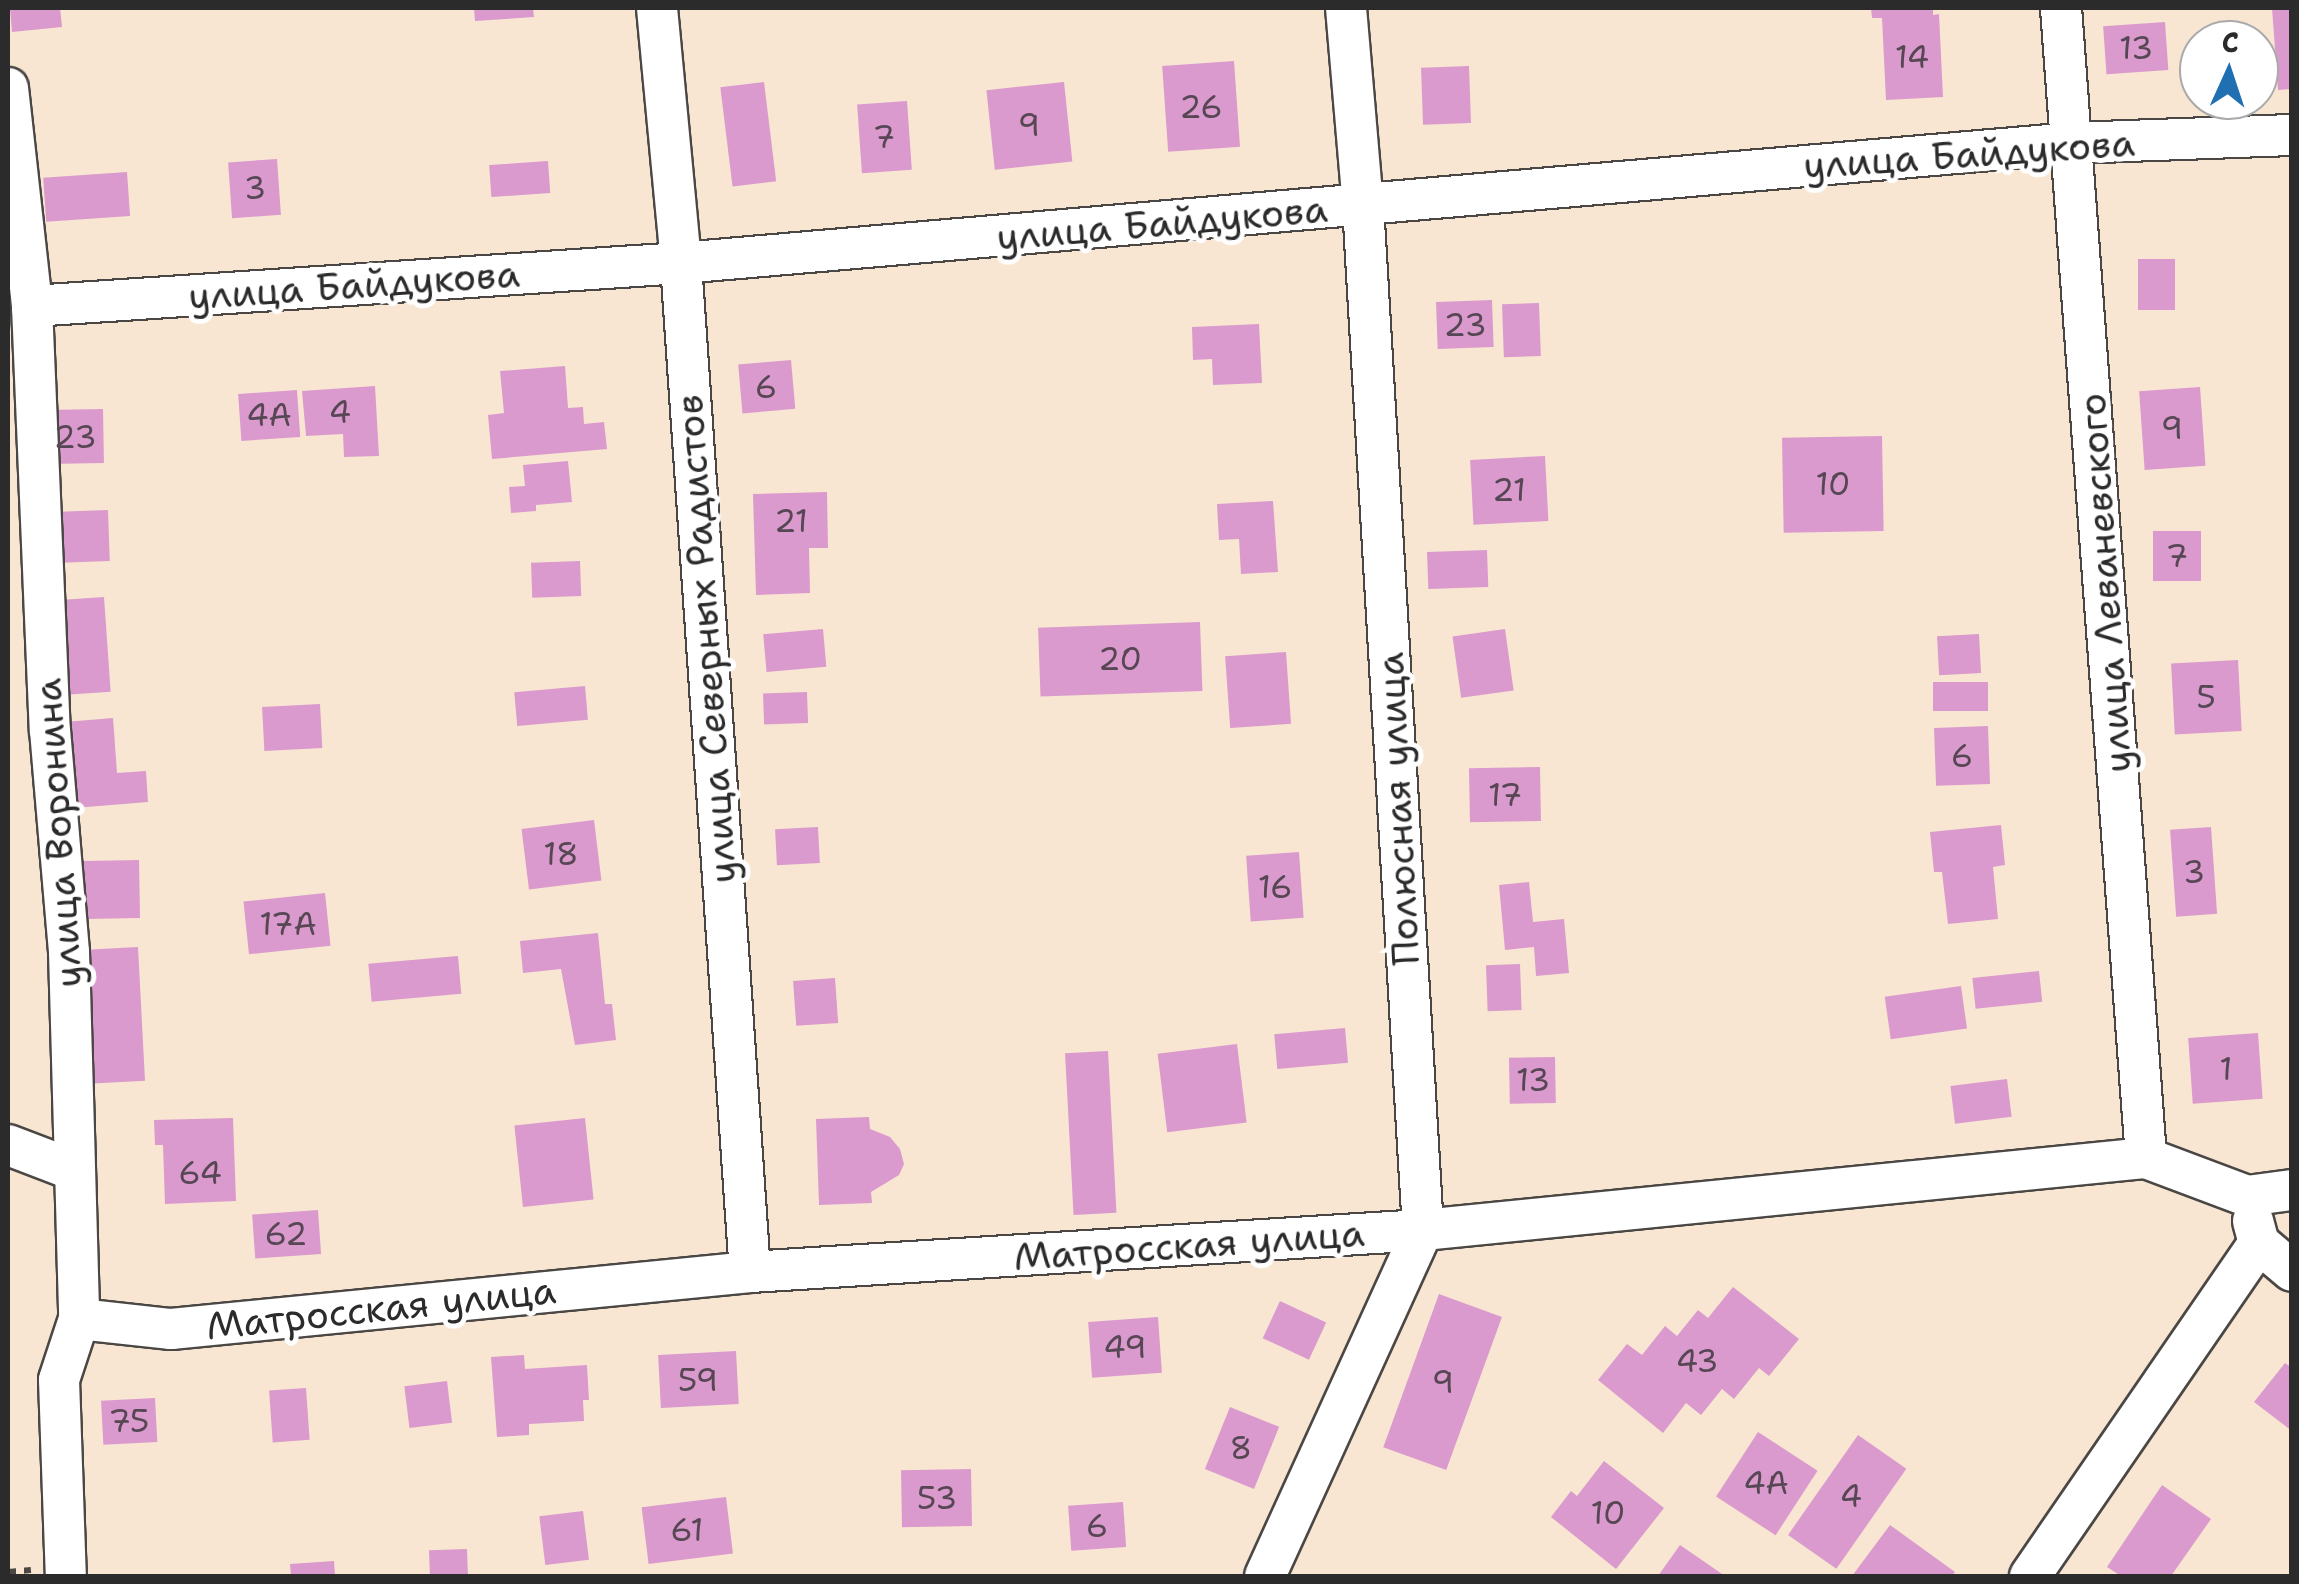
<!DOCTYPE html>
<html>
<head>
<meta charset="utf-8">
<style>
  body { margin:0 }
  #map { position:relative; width:2299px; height:1584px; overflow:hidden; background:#f8e6d2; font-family:"Shantell Sans",sans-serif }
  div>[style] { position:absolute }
  .building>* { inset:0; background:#da9acd; transform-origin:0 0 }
  .path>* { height:6px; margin-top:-3px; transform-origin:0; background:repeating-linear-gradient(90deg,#4a4744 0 8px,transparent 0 16px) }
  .roads { filter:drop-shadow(2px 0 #4a4744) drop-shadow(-2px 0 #4a4744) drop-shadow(0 2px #4a4744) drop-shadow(0 -2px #4a4744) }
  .minor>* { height:40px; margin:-20px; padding:0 20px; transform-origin:20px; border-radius:20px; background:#fff }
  span { translate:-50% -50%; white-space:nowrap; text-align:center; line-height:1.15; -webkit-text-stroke:10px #fff; paint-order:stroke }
  .number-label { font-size:32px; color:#574754 }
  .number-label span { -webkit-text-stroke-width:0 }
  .street-label { font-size:38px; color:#2b2b2b }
  .frame { position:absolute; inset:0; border:10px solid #2b2b2b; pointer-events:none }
  .north { position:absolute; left:2179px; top:20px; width:100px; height:100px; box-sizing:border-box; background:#fff; border:2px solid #aaa; border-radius:50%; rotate:3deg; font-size:28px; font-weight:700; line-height:40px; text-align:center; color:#2b2b2b }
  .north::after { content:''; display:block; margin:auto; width:35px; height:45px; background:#1f6fb2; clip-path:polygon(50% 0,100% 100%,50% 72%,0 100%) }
</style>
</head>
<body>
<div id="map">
  <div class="building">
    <i style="clip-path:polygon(10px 8px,60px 8px,62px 27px,12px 32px)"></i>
    <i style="clip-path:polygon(474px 8px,533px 8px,534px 17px,475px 21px)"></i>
    <i style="clip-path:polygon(1871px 8px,1933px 8px,1933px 15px,1939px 14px,1943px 97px,1886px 100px,1882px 18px,1872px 18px)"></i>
    <i style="clip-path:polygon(2272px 8px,2292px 8px,2292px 89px,2278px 90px)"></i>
    <i style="left:2165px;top:22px;width:48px;height:62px;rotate:86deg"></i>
    <i style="left:1234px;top:61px;width:86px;height:72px;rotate:86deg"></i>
    <i style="left:1469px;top:66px;width:57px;height:48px;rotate:88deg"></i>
    <i style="left:764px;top:82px;width:100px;height:44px;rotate:83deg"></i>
    <i style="left:1064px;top:82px;width:80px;height:78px;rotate:84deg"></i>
    <i style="left:907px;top:101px;width:69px;height:50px;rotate:86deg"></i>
    <i style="left:277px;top:159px;width:56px;height:49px;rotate:86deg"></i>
    <i style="left:548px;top:161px;width:32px;height:59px;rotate:86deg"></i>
    <i style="left:127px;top:172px;width:44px;height:84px;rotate:86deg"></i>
    <i style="left:2138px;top:259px;width:37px;height:51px"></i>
    <i style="left:1492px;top:300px;width:47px;height:56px;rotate:88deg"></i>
    <i style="left:1539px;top:303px;width:53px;height:37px;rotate:88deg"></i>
    <i style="clip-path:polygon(1259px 324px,1262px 383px,1213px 385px,1212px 359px,1193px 360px,1192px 327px)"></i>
    <i style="left:791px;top:360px;width:49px;height:53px;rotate:85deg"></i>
    <i style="clip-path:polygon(565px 366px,568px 408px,583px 407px,584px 424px,604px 422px,607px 449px,492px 459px,488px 415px,504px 413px,500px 371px)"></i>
    <i style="clip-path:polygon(375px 386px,379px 456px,344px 457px,343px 434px,306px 436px,302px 391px)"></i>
    <i style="left:2200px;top:387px;width:79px;height:61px;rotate:86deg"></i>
    <i style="left:297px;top:390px;width:47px;height:59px;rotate:86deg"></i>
    <i style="left:103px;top:409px;width:54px;height:57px;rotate:89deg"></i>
    <i style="left:1882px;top:436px;width:95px;height:100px;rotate:89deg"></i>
    <i style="left:1545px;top:456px;width:65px;height:75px;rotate:87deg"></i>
    <i style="clip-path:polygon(568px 461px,572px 502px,536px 505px,536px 511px,511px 513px,509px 487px,525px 486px,523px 465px)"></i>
    <i style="clip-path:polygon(827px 492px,828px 548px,809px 548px,810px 593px,756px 595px,753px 494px)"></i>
    <i style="clip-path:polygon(1273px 501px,1278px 572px,1241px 574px,1239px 539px,1219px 540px,1217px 504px)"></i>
    <i style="left:108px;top:510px;width:51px;height:56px;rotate:88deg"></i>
    <i style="left:2153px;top:531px;width:48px;height:50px"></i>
    <i style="left:1487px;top:550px;width:37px;height:60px;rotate:88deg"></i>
    <i style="left:580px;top:561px;width:35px;height:49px;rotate:88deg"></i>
    <i style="left:104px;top:597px;width:95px;height:48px;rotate:86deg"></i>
    <i style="left:1200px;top:622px;width:69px;height:162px;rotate:88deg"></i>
    <i style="left:823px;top:629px;width:38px;height:60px;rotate:85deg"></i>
    <i style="left:1505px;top:629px;width:62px;height:53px;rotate:82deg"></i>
    <i style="left:1979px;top:634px;width:39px;height:42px;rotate:87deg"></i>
    <i style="left:1286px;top:652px;width:72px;height:61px;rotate:86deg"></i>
    <i style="left:2238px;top:660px;width:71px;height:67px;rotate:87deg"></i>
    <i style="left:1933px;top:682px;width:55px;height:29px"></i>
    <i style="left:585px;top:686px;width:34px;height:71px;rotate:85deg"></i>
    <i style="left:807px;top:692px;width:31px;height:44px;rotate:88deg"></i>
    <i style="left:320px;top:704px;width:44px;height:58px;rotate:87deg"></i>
    <i style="clip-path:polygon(113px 718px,117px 773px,146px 771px,148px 802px,62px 809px,65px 722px)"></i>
    <i style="left:1988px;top:726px;width:58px;height:54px;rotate:88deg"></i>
    <i style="left:1540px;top:767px;width:54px;height:71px;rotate:89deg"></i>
    <i style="left:594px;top:820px;width:61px;height:73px;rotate:83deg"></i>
    <i style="clip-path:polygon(2001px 825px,2005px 865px,1993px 867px,1998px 919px,1948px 924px,1942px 872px,1934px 872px,1930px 832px)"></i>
    <i style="left:818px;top:827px;width:36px;height:43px;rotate:87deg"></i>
    <i style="left:2211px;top:827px;width:87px;height:41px;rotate:86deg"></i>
    <i style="left:1299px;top:852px;width:66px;height:53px;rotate:86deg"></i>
    <i style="left:139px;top:860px;width:58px;height:69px;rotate:89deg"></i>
    <i style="clip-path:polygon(1529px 882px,1533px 922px,1564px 919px,1569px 973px,1536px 976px,1534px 947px,1505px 950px,1499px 885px)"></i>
    <i style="left:325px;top:893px;width:53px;height:82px;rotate:84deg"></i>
    <i style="clip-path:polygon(598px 933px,605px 1004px,612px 1004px,616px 1040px,575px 1045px,561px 969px,523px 973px,520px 941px)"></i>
    <i style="left:138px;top:947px;width:134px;height:61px;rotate:87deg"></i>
    <i style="left:458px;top:956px;width:38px;height:90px;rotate:85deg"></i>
    <i style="left:1520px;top:964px;width:46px;height:34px;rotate:88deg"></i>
    <i style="left:2039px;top:971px;width:31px;height:67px;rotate:84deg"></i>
    <i style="left:835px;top:978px;width:45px;height:42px;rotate:86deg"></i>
    <i style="left:1961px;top:986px;width:43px;height:77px;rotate:82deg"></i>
    <i style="left:1345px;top:1028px;width:35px;height:71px;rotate:85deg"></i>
    <i style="left:2258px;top:1033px;width:66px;height:70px;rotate:86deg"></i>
    <i style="left:1237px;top:1044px;width:79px;height:80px;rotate:83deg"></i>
    <i style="left:1108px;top:1051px;width:162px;height:43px;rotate:87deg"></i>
    <i style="left:1555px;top:1057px;width:46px;height:46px;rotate:89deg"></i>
    <i style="left:2007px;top:1079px;width:38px;height:57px;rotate:83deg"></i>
    <i style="clip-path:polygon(869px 1117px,870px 1129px,890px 1137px,900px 1149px,904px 1164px,899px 1175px,871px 1192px,872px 1203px,819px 1205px,816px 1119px)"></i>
    <i style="clip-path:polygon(233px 1118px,236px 1201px,165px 1204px,163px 1145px,155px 1145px,154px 1120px)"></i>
    <i style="left:585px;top:1118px;width:82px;height:71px;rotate:84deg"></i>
    <i style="left:318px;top:1210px;width:44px;height:66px;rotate:86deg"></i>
    <i style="clip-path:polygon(1733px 1287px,1799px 1339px,1769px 1376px,1759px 1368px,1734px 1399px,1722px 1389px,1701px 1415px,1686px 1403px,1663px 1433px,1598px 1380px,1627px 1344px,1642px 1355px,1665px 1326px,1677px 1336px,1698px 1310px,1708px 1318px)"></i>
    <i style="left:1439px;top:1294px;width:67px;height:163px;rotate:20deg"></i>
    <i style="left:1280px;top:1301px;width:51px;height:41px;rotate:25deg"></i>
    <i style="left:1158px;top:1317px;width:56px;height:70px;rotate:86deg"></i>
    <i style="left:736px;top:1351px;width:53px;height:78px;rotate:87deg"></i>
    <i style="clip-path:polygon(524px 1355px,525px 1369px,587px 1365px,589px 1400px,583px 1400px,584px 1421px,529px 1424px,529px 1435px,497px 1437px,491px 1357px)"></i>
    <i style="clip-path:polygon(2285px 1363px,2292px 1368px,2292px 1431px,2254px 1402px)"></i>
    <i style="left:447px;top:1381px;width:42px;height:43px;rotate:83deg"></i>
    <i style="left:306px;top:1388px;width:52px;height:37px;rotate:86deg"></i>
    <i style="left:155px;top:1398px;width:44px;height:54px;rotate:87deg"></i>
    <i style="left:1230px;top:1407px;width:53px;height:67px;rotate:22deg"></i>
    <i style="left:1758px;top:1432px;width:71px;height:77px;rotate:33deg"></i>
    <i style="left:1858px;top:1435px;width:59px;height:122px;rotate:35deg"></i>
    <i style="clip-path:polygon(1604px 1461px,1664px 1508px,1616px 1569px,1551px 1517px,1571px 1491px,1577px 1496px)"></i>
    <i style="left:971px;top:1469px;width:57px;height:70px;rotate:89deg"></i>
    <i style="clip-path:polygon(2162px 1485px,2211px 1519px,2171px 1576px,2121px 1576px,2107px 1567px)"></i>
    <i style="left:726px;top:1497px;width:57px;height:85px;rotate:83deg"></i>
    <i style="left:1123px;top:1502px;width:45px;height:55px;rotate:86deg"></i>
    <i style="left:583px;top:1511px;width:49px;height:44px;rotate:83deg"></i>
    <i style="clip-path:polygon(1890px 1525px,1955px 1572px,1952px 1576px,1852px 1576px)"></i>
    <i style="clip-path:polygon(1680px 1545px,1725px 1576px,1658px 1576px)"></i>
    <i style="left:467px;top:1549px;width:27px;height:38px;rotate:88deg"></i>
    <i style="clip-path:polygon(334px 1561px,335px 1576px,291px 1576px,290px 1564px)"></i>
  </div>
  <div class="path">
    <i style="left:8px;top:1572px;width:23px;rotate:-5deg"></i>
  </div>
  <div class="roads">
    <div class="minor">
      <i style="left:657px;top:8px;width:256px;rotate:84.6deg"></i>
      <i style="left:681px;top:263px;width:1011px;rotate:86.09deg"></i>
      <i style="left:2061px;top:8px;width:1153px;rotate:85.77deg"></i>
      <i style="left:8px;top:88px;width:219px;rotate:83.7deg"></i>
      <i style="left:32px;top:306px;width:424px;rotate:87.6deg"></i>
      <i style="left:50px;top:730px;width:223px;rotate:85.1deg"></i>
      <i style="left:69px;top:952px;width:367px;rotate:88.4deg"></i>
      <i style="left:79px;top:1319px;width:64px;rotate:108.2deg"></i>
      <i style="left:59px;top:1380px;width:196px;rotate:88deg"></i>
      <i style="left:32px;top:306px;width:650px;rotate:-3.79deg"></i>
      <i style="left:681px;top:263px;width:1397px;rotate:-4.93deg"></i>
      <i style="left:2073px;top:143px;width:219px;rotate:-2.1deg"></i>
      <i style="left:8px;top:1145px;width:67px;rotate:20.9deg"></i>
      <i style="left:2253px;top:1221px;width:23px;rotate:75deg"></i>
      <i style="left:2259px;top:1243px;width:43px;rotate:40.3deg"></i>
      <i style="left:79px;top:1319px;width:93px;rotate:6.2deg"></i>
      <i style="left:171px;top:1329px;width:582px;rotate:-5.62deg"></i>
      <i style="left:750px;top:1272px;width:674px;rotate:-3.57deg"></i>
      <i style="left:1423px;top:1230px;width:727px;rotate:-5.69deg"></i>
      <i style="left:2146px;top:1158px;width:108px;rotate:20.6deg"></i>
      <i style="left:2247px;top:1196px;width:45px;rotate:-7.6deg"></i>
      <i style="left:1265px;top:1576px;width:380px;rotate:-65.5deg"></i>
      <i style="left:1423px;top:1230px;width:1026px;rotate:-93.35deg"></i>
      <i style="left:1363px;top:206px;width:199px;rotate:-94.9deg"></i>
      <i style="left:2030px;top:1576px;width:404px;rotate:-55.5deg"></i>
    </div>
  </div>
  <div class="number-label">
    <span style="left:2136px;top:48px">13</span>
    <span style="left:1912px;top:57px">14</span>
    <span style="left:1201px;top:107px">26</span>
    <span style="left:1029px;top:125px">9</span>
    <span style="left:884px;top:137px">7</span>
    <span style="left:255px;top:188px">3</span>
    <span style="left:1465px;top:325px">23</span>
    <span style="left:766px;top:387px">6</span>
    <span style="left:340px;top:412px">4</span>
    <span style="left:269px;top:415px">4А</span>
    <span style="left:2172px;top:428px">9</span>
    <span style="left:75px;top:437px">23</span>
    <span style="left:1833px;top:484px">10</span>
    <span style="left:1509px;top:490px">21</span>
    <span style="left:791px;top:521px">21</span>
    <span style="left:2177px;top:556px">7</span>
    <span style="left:1120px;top:659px">20</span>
    <span style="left:2206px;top:697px">5</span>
    <span style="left:1962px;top:756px">6</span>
    <span style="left:1505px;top:795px">17</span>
    <span style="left:561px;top:854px">18</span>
    <span style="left:2194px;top:872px">3</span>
    <span style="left:1275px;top:887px">16</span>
    <span style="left:288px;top:924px">17А</span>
    <span style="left:2226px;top:1069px">1</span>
    <span style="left:1533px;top:1080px">13</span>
    <span style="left:200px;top:1173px">64</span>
    <span style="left:286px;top:1234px">62</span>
    <span style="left:1125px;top:1347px">49</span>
    <span style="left:1697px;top:1361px">43</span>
    <span style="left:698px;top:1380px">59</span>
    <span style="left:1443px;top:1382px">9</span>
    <span style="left:129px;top:1421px">75</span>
    <span style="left:1241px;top:1448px">8</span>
    <span style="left:1766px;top:1483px">4А</span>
    <span style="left:1851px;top:1496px">4</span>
    <span style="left:937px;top:1498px">53</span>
    <span style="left:1608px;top:1513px">10</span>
    <span style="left:1097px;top:1526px">6</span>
    <span style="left:687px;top:1530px">61</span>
  </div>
  <div class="street-label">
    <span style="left:1969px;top:154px;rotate:-4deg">улица Байдукова</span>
    <span style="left:1162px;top:223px;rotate:-5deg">улица Байдукова</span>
    <span style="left:354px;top:285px;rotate:-4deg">улица Байдукова</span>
    <span style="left:2105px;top:583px;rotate:-94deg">улица Леваневского</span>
    <span style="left:706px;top:639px;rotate:-94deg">улица Северных Радистов</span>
    <span style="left:1398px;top:809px;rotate:-93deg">Полюсная улица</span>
    <span style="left:58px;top:833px;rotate:-94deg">улица Воронина</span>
    <span style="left:1189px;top:1245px;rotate:-4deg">Матросская улица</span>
    <span style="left:381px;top:1308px;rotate:-6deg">Матросская улица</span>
  </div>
  <div class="frame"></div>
  <div class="north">С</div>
</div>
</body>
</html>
